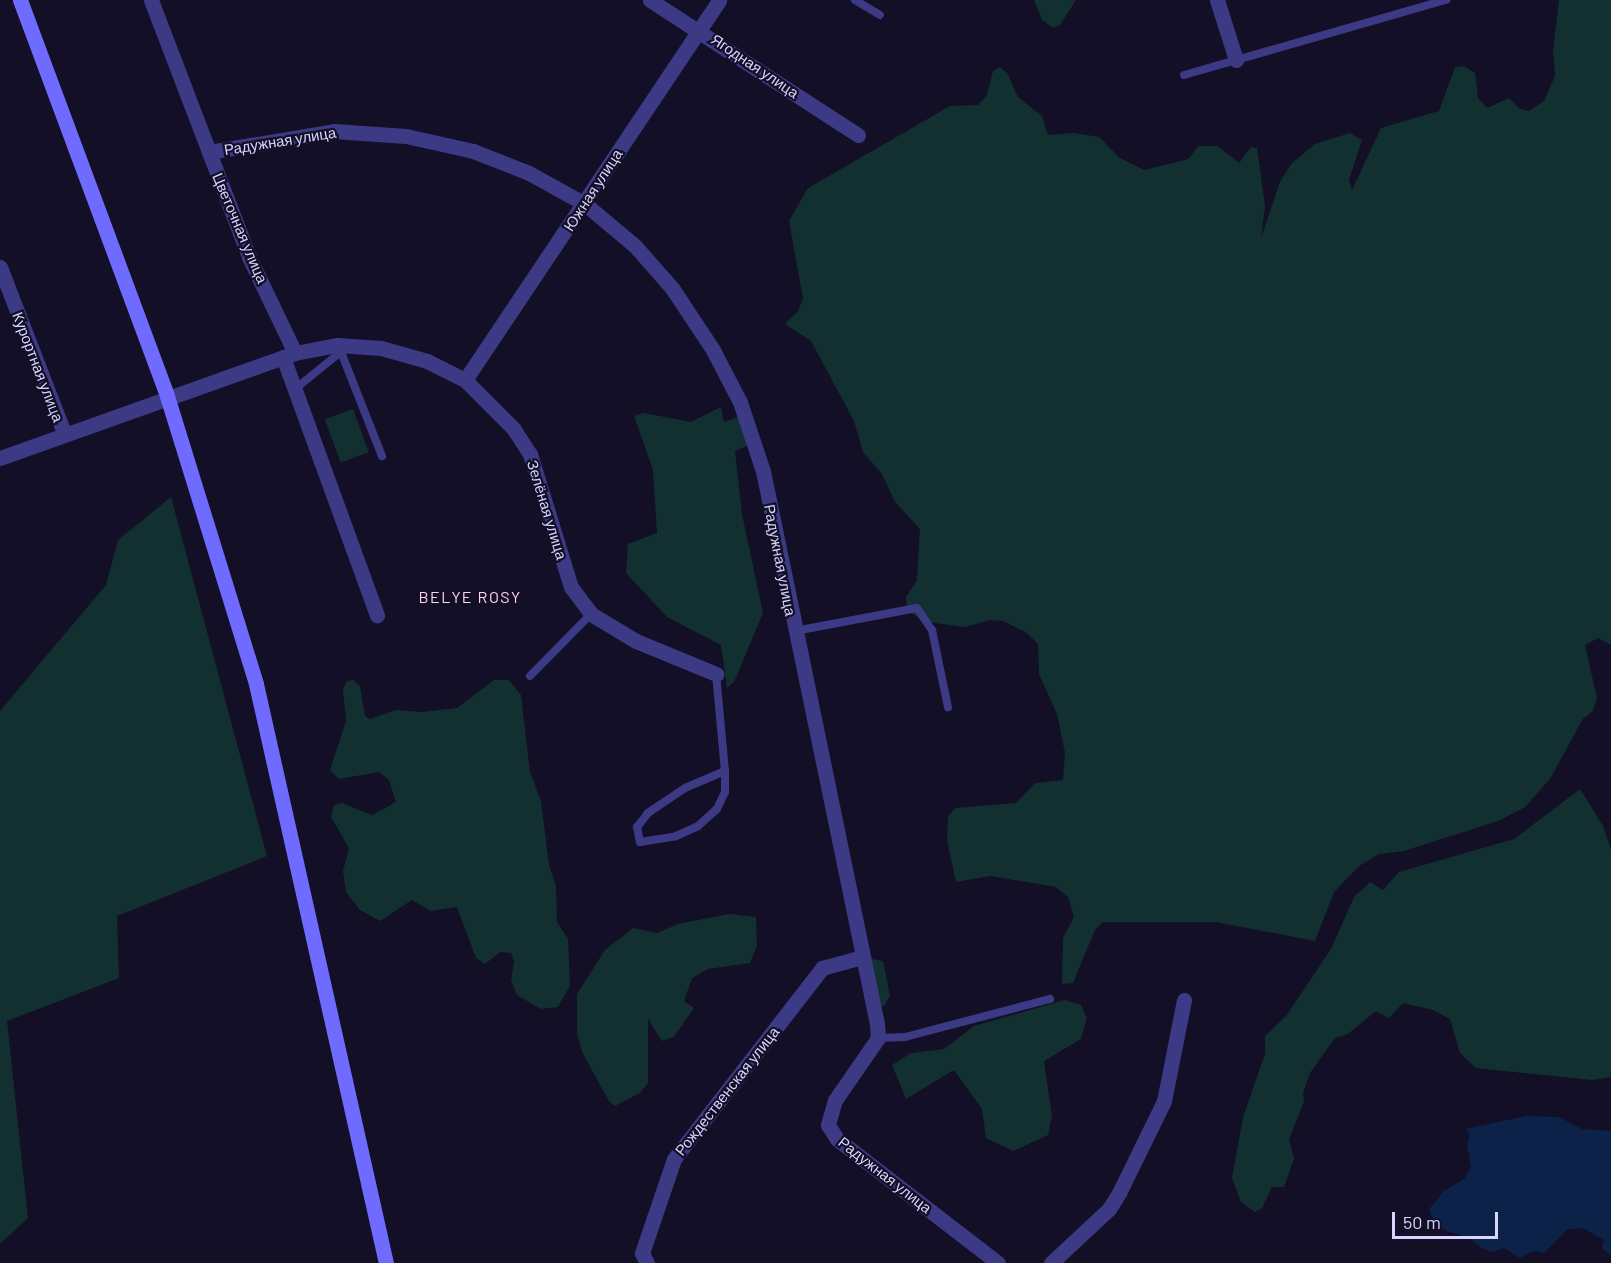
<!DOCTYPE html>
<html>
<head>
<meta charset="utf-8">
<style>
  body { margin:0 }
  #map { position:relative; width:1611px; height:1263px; overflow:hidden; background:#130f26; font-family:Barlow,sans-serif }
  div>[style] { position:absolute }
  .green>* { inset:0; background:#12302f; transform-origin:0 0 }
  .water>* { inset:0; background:#0c2248 }
  .service>* { height:8px; margin:-4px; padding:0 4px; transform-origin:4px; border-radius:4px; background:#3d3a85 }
  .minor>* { height:15px; margin:-7.5px; padding:0 7.5px; transform-origin:7.5px; border-radius:7.5px; background:#3d3a85 }
  .secondary>* { height:15px; margin:-7.5px; padding:0 7.5px; transform-origin:7.5px; border-radius:7.5px; background:#6f6bff }
  span { translate:-50% -50%; white-space:nowrap; text-align:center; line-height:1.15; -webkit-text-stroke:4.5px #130f26; paint-order:stroke }
  .street-label { font-size:15px; color:#d9d4ff }
  .neighbourhood-label { font-size:16px; color:#ffd6f0; letter-spacing:1.5px }
  .scale { position:absolute; left:1392px; top:1212px; width:106px; height:27px; box-sizing:border-box; border:3px solid #d9d4ff; border-top:0; padding-left:8px; font-size:18px; line-height:21px; white-space:nowrap; color:#d9d4ff; -webkit-text-stroke:4px #130f26; paint-order:stroke }
</style>
</head>
<body>
<div id="map">
  <div class="green">
    <i style="clip-path:polygon(1034px 0,1076px 0,1060px 25px,1053px 28px,1042px 20px)"></i>
    <i style="clip-path:polygon(1559px 0,1611px 0,1611px 645px,1598px 638px,1585px 645px,1597px 698px,1593px 711px,1583px 719px,1550px 779px,1525px 807px,1498px 821px,1404px 851px,1379px 854px,1359px 866px,1334px 892px,1315px 941px,1216px 922px,1103px 922px,1095px 930px,1073px 983px,1062px 984px,1063px 938px,1074px 917px,1068px 897px,1056px 887px,990px 876px,956px 882px,947px 840px,948px 817px,955px 808px,1016px 803px,1035px 783px,1063px 780px,1065px 753px,1057px 714px,1039px 674px,1038px 644px,1027px 633px,1003px 621px,990px 620px,965px 627px,927px 622px,907px 611px,906px 597px,917px 580px,920px 529px,895px 502px,882px 474px,863px 452px,854px 421px,811px 341px,785px 324px,798px 311px,803px 299px,789px 221px,808px 188px,950px 106px,978px 105px,987px 95px,993px 71px,1000px 67px,1007px 73px,1018px 97px,1042px 116px,1048px 135px,1074px 133px,1099px 137px,1120px 158px,1144px 170px,1189px 159px,1198px 146px,1218px 146px,1239px 163px,1251px 147px,1257px 148px,1265px 206px,1261px 238px,1280px 182px,1291px 164px,1315px 144px,1350px 133px,1362px 140px,1349px 180px,1352px 190px,1381px 128px,1439px 111px,1455px 67px,1464px 66px,1475px 73px,1478px 98px,1487px 108px,1509px 98px,1520px 109px,1529px 111px,1544px 101px,1555px 76px,1553px 52px)"></i>
    <i style="clip-path:polygon(721px 407px,724px 422px,738px 417px,749px 445px,735px 451px,742px 514px,763px 613px,734px 682px,727px 688px,721px 645px,667px 617px,626px 573px,628px 544px,657px 533px,653px 470px,634px 416px,644px 413px,691px 422px)"></i>
    <i style="left:353px;top:409px;width:46px;height:30px;rotate:70deg"></i>
    <i style="clip-path:polygon(171px 497px,267px 856px,117px 916px,119px 978px,7px 1021px,28px 1218px,0 1244px,0 711px,106px 585px,118px 540px)"></i>
    <i style="clip-path:polygon(353px 680px,360px 686px,365px 716px,370px 719px,396px 710px,422px 712px,457px 708px,494px 680px,509px 680px,521px 695px,530px 772px,541px 801px,549px 865px,556px 886px,557px 922px,568px 939px,570px 986px,558px 1007px,541px 1009px,517px 995px,511px 980px,514px 961px,511px 953px,500px 952px,485px 964px,476px 958px,457px 907px,431px 911px,412px 900px,380px 921px,360px 910px,346px 892px,343px 871px,349px 848px,331px 817px,334px 805px,342px 803px,372px 815px,396px 802px,389px 780px,379px 772px,339px 779px,330px 770px,346px 721px,343px 689px,347px 681px)"></i>
    <i style="clip-path:polygon(1580px 789px,1603px 826px,1611px 849px,1611px 1077px,1592px 1080px,1476px 1068px,1460px 1053px,1450px 1019px,1433px 1010px,1403px 1003px,1389px 1018px,1376px 1011px,1348px 1034px,1335px 1038px,1310px 1073px,1303px 1093px,1304px 1102px,1289px 1139px,1294px 1159px,1284px 1187px,1272px 1187px,1262px 1208px,1255px 1212px,1241px 1202px,1232px 1178px,1243px 1117px,1265px 1054px,1265px 1036px,1286px 1016px,1331px 949px,1354px 897px,1370px 882px,1383px 890px,1399px 872px,1514px 839px)"></i>
    <i style="clip-path:polygon(729px 914px,756px 917px,757px 946px,750px 963px,708px 969px,692px 978px,684px 1001px,694px 1008px,674px 1037px,662px 1041px,648px 1019px,648px 1083px,640px 1093px,615px 1106px,609px 1101px,582px 1052px,577px 1034px,577px 994px,605px 950px,633px 928px,657px 933px,678px 924px)"></i>
    <i style="clip-path:polygon(866px 958px,883px 961px,890px 996px,884px 1006px,881px 1006px)"></i>
    <i style="clip-path:polygon(1065px 1000px,1081px 1005px,1087px 1018px,1081px 1039px,1044px 1061px,1052px 1116px,1048px 1135px,1013px 1151px,986px 1138px,982px 1109px,954px 1070px,906px 1099px,892px 1065px,911px 1053px,944px 1049px,974px 1026px)"></i>
  </div>
  <div class="water">
    <i style="clip-path:polygon(1526px 1116px,1559px 1117px,1582px 1129px,1611px 1131px,1611px 1256px,1602px 1248px,1604px 1240px,1583px 1228px,1567px 1230px,1544px 1253px,1534px 1251px,1520px 1258px,1504px 1248px,1493px 1252px,1482px 1248px,1469px 1238px,1436px 1227px,1429px 1209px,1444px 1191px,1464px 1179px,1471px 1167px,1467px 1145px,1470px 1135px,1465px 1129px)"></i>
  </div>
  <div class="service">
    <i style="left:855px;top:0;width:29px;rotate:31deg"></i>
    <i style="left:1184px;top:75px;width:273px;rotate:-16deg"></i>
    <i style="left:341px;top:352px;width:112px;rotate:68.5deg"></i>
    <i style="left:295px;top:389px;width:60px;rotate:-39deg"></i>
    <i style="left:795px;top:631px;width:124px;rotate:-10.7deg"></i>
    <i style="left:917px;top:608px;width:27px;rotate:56deg"></i>
    <i style="left:932px;top:630px;width:79px;rotate:78.3deg"></i>
    <i style="left:716px;top:674px;width:97px;rotate:84.7deg"></i>
    <i style="left:725px;top:771px;width:43px;rotate:157deg"></i>
    <i style="left:685px;top:788px;width:45px;rotate:146deg"></i>
    <i style="left:648px;top:813px;width:18px;rotate:128deg"></i>
    <i style="left:637px;top:827px;width:15px;rotate:79deg"></i>
    <i style="left:640px;top:842px;width:36px;rotate:-9deg"></i>
    <i style="left:676px;top:836px;width:24px;rotate:-24deg"></i>
    <i style="left:698px;top:826px;width:25px;rotate:-42deg"></i>
    <i style="left:717px;top:809px;width:19px;rotate:-65deg"></i>
    <i style="left:725px;top:792px;width:21px;rotate:-90deg"></i>
    <i style="left:530px;top:676px;width:87px;rotate:-45.5deg"></i>
    <i style="left:878px;top:1038px;width:27px;rotate:-2deg"></i>
    <i style="left:905px;top:1037px;width:150px;rotate:-14.7deg"></i>
  </div>
  <div class="minor">
    <i style="left:151px;top:0;width:275px;rotate:69.1deg"></i>
    <i style="left:249px;top:257px;width:106px;rotate:64.4deg"></i>
    <i style="left:650px;top:0;width:248px;rotate:33deg"></i>
    <i style="left:1217px;top:0;width:63px;rotate:72.4deg"></i>
    <i style="left:209px;top:152px;width:127px;rotate:-9.5deg"></i>
    <i style="left:334px;top:131px;width:72px;rotate:4deg"></i>
    <i style="left:406px;top:136px;width:69px;rotate:12.6deg"></i>
    <i style="left:473px;top:151px;width:60px;rotate:21.4deg"></i>
    <i style="left:529px;top:173px;width:64px;rotate:29deg"></i>
    <i style="left:585px;top:204px;width:65px;rotate:40deg"></i>
    <i style="left:635px;top:246px;width:56px;rotate:48.6deg"></i>
    <i style="left:672px;top:288px;width:74px;rotate:56.5deg"></i>
    <i style="left:713px;top:350px;width:59px;rotate:62.6deg"></i>
    <i style="left:740px;top:402px;width:73px;rotate:71.6deg"></i>
    <i style="left:763px;top:471px;width:565px;rotate:78.35deg"></i>
    <i style="left:877px;top:1024px;width:14px;rotate:86deg"></i>
    <i style="left:878px;top:1038px;width:75px;rotate:124.7deg"></i>
    <i style="left:835px;top:1100px;width:26px;rotate:106deg"></i>
    <i style="left:828px;top:1125px;width:17px;rotate:57deg"></i>
    <i style="left:837px;top:1139px;width:203px;rotate:37.6deg"></i>
    <i style="left:0;top:267px;width:178px;rotate:68.9deg"></i>
    <i style="left:283px;top:357px;width:275px;rotate:70deg"></i>
    <i style="left:465px;top:380px;width:457px;rotate:-56.2deg"></i>
    <i style="left:0;top:458px;width:313px;rotate:-19.6deg"></i>
    <i style="left:295px;top:353px;width:43px;rotate:-10.8deg"></i>
    <i style="left:337px;top:345px;width:44px;rotate:3.9deg"></i>
    <i style="left:381px;top:348px;width:48px;rotate:15.8deg"></i>
    <i style="left:427px;top:361px;width:42px;rotate:26.6deg"></i>
    <i style="left:465px;top:380px;width:68px;rotate:45deg"></i>
    <i style="left:513px;top:428px;width:31px;rotate:57deg"></i>
    <i style="left:530px;top:454px;width:139px;rotate:72.9deg"></i>
    <i style="left:571px;top:587px;width:34px;rotate:53deg"></i>
    <i style="left:591px;top:614px;width:52px;rotate:31deg"></i>
    <i style="left:636px;top:641px;width:87px;rotate:22.4deg"></i>
    <i style="left:647px;top:1263px;width:11px;rotate:-117deg"></i>
    <i style="left:642px;top:1253px;width:99px;rotate:-71.2deg"></i>
    <i style="left:674px;top:1159px;width:242px;rotate:-52.2deg"></i>
    <i style="left:822px;top:968px;width:41px;rotate:-15.4deg"></i>
    <i style="left:1051px;top:1263px;width:79px;rotate:-43deg"></i>
    <i style="left:1109px;top:1209px;width:19px;rotate:-58deg"></i>
    <i style="left:1119px;top:1193px;width:102px;rotate:-63.9deg"></i>
    <i style="left:1164px;top:1101px;width:103px;rotate:-78.8deg"></i>
  </div>
  <div class="secondary">
    <i style="left:20px;top:0;width:422px;rotate:69.6deg"></i>
    <i style="left:167px;top:396px;width:301px;rotate:72.8deg"></i>
    <i style="left:256px;top:684px;width:593px;rotate:77.35deg"></i>
  </div>
  <div class="street-label">
    <span style="left:755px;top:66px;rotate:34deg">Ягодная улица</span>
    <span style="left:280px;top:141px;rotate:-9deg">Радужная улица</span>
    <span style="left:593px;top:190px;rotate:-57deg">Южная улица</span>
    <span style="left:240px;top:228px;rotate:67deg">Цветочная улица</span>
    <span style="left:38px;top:367px;rotate:69deg">Курортная улица</span>
    <span style="left:547px;top:510px;rotate:73deg">Зелёная улица</span>
    <span style="left:780px;top:560px;rotate:79deg">Радужная улица</span>
    <span style="left:727px;top:1091px;rotate:-52deg">Рождественская улица</span>
    <span style="left:885px;top:1175px;rotate:38deg">Радужная улица</span>
  </div>
  <div class="neighbourhood-label">
    <span style="left:470px;top:597px">BELYE ROSY</span>
  </div>
  <div class="scale">50 m</div>
</div>
</body>
</html>
